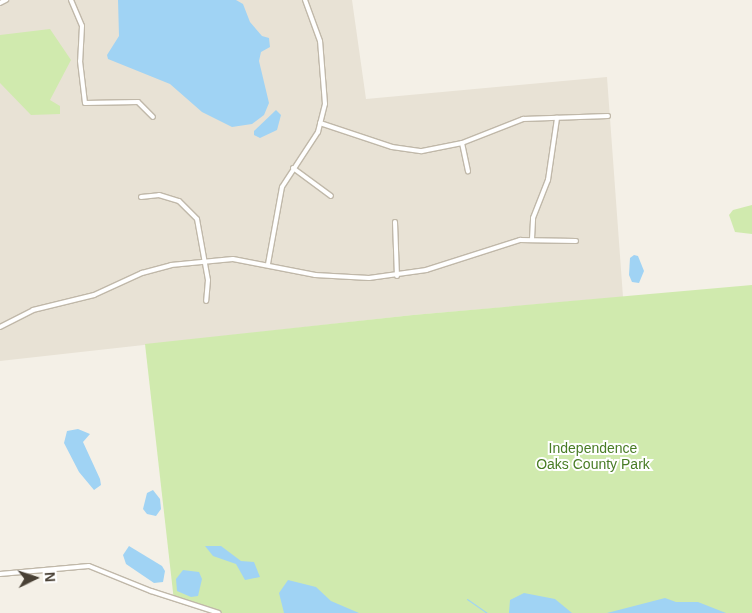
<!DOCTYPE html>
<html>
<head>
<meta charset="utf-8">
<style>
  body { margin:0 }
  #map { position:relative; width:752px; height:613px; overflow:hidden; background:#f4f0e7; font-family:Helvetica,sans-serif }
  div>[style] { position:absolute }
  .residential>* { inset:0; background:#e8e2d5 }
  .green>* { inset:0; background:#d0eaae }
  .water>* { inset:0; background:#a0d3f4 }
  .stream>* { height:1px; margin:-0.5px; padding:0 0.5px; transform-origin:0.5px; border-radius:0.5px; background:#a0d3f4 }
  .roads { filter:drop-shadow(1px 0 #c0b8a9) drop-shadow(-1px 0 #c0b8a9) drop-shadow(0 1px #c0b8a9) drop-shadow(0 -1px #c0b8a9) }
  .street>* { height:4px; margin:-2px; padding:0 2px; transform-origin:2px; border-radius:2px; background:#fff }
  span { translate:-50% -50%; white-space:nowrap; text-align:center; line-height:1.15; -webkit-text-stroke:4px #fff; paint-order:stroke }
  .park-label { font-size:14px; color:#487c25 }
  .north { position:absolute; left:10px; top:553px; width:50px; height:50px; -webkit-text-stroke:4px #fff; paint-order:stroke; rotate:86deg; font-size:14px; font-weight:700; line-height:20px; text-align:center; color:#484035 }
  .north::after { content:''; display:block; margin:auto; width:18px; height:22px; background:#484035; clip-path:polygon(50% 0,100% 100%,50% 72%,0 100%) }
</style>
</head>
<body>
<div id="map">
  <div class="residential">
    <i style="clip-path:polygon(0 0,352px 0,366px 99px,607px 77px,623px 297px,413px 315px,0 361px)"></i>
  </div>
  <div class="green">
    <i style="clip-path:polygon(50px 29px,71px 60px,50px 100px,60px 106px,60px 114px,31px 115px,0 83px,0 35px)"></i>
    <i style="clip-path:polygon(752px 205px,752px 234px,735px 232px,729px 215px,733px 210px)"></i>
    <i style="clip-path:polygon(752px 285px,752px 613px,217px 613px,174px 601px,145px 344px,413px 315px)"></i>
  </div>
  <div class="water">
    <i style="clip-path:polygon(118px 0,236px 0,243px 4px,250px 22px,262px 36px,269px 38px,270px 47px,261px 52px,259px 61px,269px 103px,264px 115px,252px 124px,232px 127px,202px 112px,170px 84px,108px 59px,107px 55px,119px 36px)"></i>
    <i style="clip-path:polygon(276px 110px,281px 115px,277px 130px,260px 138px,254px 135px,254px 131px)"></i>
    <i style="clip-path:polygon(634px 255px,638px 256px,644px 271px,639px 283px,632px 282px,629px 275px,630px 258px)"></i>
    <i style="clip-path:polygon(78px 429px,90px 434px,83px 442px,100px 479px,101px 485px,94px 490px,79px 472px,64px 443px,67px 431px)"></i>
    <i style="clip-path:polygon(153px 490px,160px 499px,161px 509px,156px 516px,147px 514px,143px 509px,147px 493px)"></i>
    <i style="clip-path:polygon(129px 546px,162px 566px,165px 571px,163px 582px,154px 583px,126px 564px,123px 555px)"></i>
    <i style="clip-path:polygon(205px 546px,221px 546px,241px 561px,254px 562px,260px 577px,245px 580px,236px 564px,213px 556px)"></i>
    <i style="clip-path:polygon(183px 570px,199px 572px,202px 579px,198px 596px,191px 597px,177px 591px,176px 579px)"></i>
    <i style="clip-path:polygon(288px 580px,316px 587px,331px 601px,359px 613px,284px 613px,279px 593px)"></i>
    <i style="clip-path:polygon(524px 593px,555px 599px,572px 613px,509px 613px,510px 600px)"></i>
    <i style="clip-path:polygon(665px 598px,676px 602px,698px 602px,726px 613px,607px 613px)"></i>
  </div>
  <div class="stream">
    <i style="left:467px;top:599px;width:24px;rotate:35deg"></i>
  </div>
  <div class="roads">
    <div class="street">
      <i style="left:71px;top:0;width:28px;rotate:67deg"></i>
      <i style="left:82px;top:26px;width:35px;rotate:93deg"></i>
      <i style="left:80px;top:61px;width:42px;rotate:83.2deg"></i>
      <i style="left:85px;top:103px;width:53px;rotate:-1.1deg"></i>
      <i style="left:138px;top:102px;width:21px;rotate:45deg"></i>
      <i style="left:0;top:3px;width:7px;rotate:-27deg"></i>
      <i style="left:320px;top:123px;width:76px;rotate:18.4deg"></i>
      <i style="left:392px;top:147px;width:30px;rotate:8deg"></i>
      <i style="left:422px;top:151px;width:41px;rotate:-11.3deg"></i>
      <i style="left:462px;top:143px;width:66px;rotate:-21.5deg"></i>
      <i style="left:523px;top:119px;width:85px;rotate:-2deg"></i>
      <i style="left:462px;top:143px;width:29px;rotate:78deg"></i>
      <i style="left:293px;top:168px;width:47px;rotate:36.4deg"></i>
      <i style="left:141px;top:197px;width:18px;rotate:-6deg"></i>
      <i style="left:159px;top:195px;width:21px;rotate:17deg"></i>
      <i style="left:179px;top:201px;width:25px;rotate:45deg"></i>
      <i style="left:197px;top:219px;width:62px;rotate:79.8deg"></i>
      <i style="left:208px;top:280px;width:21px;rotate:95deg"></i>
      <i style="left:395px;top:222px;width:54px;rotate:87.9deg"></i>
      <i style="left:532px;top:239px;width:21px;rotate:-87deg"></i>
      <i style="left:533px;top:218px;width:41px;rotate:-68.5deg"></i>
      <i style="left:548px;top:180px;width:63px;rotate:-81.7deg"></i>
      <i style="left:268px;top:264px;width:78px;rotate:-79.7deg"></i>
      <i style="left:282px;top:187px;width:66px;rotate:-56.8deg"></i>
      <i style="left:318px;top:132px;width:29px;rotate:-76deg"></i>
      <i style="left:325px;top:104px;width:63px;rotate:-94.5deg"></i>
      <i style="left:320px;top:41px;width:44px;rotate:-110.1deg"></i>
      <i style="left:0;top:327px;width:37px;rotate:-27deg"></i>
      <i style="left:33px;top:310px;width:63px;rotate:-13.8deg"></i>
      <i style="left:94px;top:295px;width:53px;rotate:-24.6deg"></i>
      <i style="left:142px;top:273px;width:30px;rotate:-15deg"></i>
      <i style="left:171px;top:265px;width:62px;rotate:-5.5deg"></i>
      <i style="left:233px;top:259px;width:84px;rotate:11deg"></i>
      <i style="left:315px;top:275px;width:54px;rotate:3.2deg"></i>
      <i style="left:369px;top:278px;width:58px;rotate:-8deg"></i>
      <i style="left:426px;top:270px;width:99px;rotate:-17.7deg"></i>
      <i style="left:520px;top:240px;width:56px;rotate:1deg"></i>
      <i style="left:0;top:574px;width:89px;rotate:-5.1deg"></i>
      <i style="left:89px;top:566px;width:67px;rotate:22deg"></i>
      <i style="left:151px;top:591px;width:71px;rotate:17.9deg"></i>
    </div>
  </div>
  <div class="park-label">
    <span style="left:593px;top:456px">Independence<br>Oaks County Park</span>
  </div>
  <div class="north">N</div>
</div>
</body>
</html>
